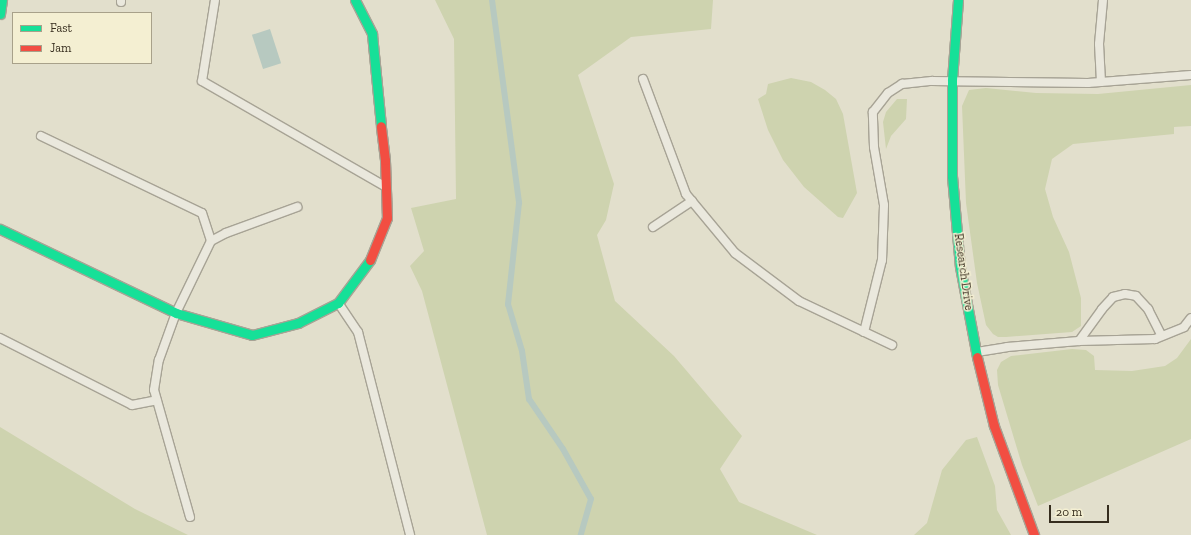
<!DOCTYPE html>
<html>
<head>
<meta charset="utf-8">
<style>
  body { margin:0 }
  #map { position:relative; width:1191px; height:535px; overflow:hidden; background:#e2dfcc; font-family:"Zilla Slab",serif }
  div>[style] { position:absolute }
  .green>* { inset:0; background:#ced3af }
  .water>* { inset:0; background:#b7c9c0; transform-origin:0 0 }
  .stream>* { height:6px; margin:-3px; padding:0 3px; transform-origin:3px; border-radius:3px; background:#b7c9c0 }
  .roads { filter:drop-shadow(1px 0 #a7a395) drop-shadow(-1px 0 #a7a395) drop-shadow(0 1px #a7a395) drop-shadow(0 -1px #a7a395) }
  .lane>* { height:8px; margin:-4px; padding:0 4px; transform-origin:4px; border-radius:4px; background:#eae8dd }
  .fast>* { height:9px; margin:-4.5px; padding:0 4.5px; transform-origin:4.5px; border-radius:4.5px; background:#16e098 }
  .jam>* { height:9px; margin:-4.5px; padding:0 4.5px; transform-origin:4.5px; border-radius:4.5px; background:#f24e42 }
  span { translate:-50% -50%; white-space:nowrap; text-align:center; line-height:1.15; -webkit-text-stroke:3px #f4efd2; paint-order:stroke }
  .street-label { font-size:12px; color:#362d1e }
  .legend { position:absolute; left:12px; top:12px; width:140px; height:52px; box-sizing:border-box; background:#f4efd2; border:1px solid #a8a18a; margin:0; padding:5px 7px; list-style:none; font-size:12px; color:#362d1e }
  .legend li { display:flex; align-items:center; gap:8px; height:20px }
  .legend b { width:20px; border:1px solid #a8a18a }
  .scale { position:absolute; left:1049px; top:505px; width:60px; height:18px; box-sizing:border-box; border:2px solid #362d1e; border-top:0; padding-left:5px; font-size:12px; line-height:14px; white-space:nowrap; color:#362d1e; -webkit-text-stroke:3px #f4efd2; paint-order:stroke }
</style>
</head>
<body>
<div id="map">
  <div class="green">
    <i style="clip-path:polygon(435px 0,713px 0,711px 29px,631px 37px,578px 75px,614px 184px,606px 220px,597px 235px,615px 301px,674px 356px,742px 436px,720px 469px,739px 502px,817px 535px,487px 535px,422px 291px,410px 266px,424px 251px,411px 208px,456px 199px,454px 39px)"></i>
    <i style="clip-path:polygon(791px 78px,811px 82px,825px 90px,836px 99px,843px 114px,857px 193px,843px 218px,838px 217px,804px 187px,783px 160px,768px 130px,758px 99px,766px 94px,768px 84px)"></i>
    <i style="clip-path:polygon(1191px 85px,1191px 126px,1174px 127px,1174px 134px,1073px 144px,1052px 159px,1045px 189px,1053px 217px,1069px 252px,1081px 298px,1081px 326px,1072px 332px,1006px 337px,998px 337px,993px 334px,986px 325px,977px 283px,966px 203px,962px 106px,969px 90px,986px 88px,1036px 93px,1098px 94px)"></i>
    <i style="clip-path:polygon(897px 99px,907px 99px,906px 119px,891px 136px,886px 149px,883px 122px,886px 112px)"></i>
    <i style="clip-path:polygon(1191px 339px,1191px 439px,1038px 506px,1022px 465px,998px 385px,997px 370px,1001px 362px,1011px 356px,1072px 349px,1086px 350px,1094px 356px,1095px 370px,1132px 371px,1165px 366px,1177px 358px)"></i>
    <i style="clip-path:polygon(0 427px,135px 509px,188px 535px,0 535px)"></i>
    <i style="clip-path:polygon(977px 437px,995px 486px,997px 510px,1011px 535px,914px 535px,927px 523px,942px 470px,966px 440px)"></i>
  </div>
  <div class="water">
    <i style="left:270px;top:29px;width:36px;height:19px;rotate:72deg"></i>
  </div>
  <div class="stream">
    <i style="left:492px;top:0;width:205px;rotate:82.4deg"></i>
    <i style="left:519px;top:203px;width:102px;rotate:96.2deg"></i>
    <i style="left:508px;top:304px;width:49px;rotate:73.4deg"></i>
    <i style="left:522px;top:351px;width:49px;rotate:81.7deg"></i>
    <i style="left:529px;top:399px;width:60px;rotate:55.8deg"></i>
    <i style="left:563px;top:449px;width:57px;rotate:60.8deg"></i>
    <i style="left:591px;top:499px;width:37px;rotate:106deg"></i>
  </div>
  <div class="roads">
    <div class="lane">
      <i style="left:215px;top:0;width:82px;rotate:99.1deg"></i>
      <i style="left:202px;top:81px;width:209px;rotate:29.9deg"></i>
      <i style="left:121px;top:2px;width:2px;rotate:-90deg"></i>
      <i style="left:643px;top:79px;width:123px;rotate:69.5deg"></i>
      <i style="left:686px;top:194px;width:77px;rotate:50.3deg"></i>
      <i style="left:735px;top:253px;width:80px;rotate:36.9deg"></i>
      <i style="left:799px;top:301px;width:103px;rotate:25.3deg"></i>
      <i style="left:1101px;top:82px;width:38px;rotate:-93deg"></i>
      <i style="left:1099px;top:44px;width:44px;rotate:-84.8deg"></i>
      <i style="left:41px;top:136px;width:178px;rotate:25.6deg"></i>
      <i style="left:202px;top:213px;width:29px;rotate:72deg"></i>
      <i style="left:653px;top:227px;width:47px;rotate:-33.7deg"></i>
      <i style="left:339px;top:304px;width:34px;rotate:56deg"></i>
      <i style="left:358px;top:332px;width:210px;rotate:75.6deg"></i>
      <i style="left:864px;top:332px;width:74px;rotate:-76deg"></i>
      <i style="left:882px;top:260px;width:55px;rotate:-87.9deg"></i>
      <i style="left:884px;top:205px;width:59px;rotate:-99.8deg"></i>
      <i style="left:874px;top:147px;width:35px;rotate:-92deg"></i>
      <i style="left:873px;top:112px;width:24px;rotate:-52deg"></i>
      <i style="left:888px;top:93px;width:17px;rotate:-33deg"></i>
      <i style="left:902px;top:84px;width:30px;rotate:-6deg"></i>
      <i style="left:932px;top:81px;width:156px;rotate:0.7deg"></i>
      <i style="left:1088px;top:83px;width:103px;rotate:-4.4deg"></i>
      <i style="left:0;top:338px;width:148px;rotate:26.9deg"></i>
      <i style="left:132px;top:405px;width:25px;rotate:-11deg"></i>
      <i style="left:1079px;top:341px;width:39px;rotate:-54deg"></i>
      <i style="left:1102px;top:309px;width:16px;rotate:-47deg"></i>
      <i style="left:1113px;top:297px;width:12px;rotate:-14deg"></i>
      <i style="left:1125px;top:294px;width:11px;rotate:10deg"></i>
      <i style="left:1136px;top:296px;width:18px;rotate:47deg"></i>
      <i style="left:1148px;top:309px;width:30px;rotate:63deg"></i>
      <i style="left:977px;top:352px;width:30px;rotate:-9deg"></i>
      <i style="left:1007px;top:347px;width:72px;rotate:-4.8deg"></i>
      <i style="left:1079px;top:341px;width:76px;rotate:-1.5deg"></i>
      <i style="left:1155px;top:339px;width:31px;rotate:-22deg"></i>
      <i style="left:1184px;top:327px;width:11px;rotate:-52deg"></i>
      <i style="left:190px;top:517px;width:132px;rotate:-105.8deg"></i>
      <i style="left:154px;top:390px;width:30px;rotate:-81deg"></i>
      <i style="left:159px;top:360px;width:50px;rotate:-70.1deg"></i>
      <i style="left:176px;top:313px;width:80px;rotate:-64.1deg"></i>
      <i style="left:211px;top:241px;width:17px;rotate:-28deg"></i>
      <i style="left:226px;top:233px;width:76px;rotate:-20.1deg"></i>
    </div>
    <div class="fast">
      <i style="left:355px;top:0;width:38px;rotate:63deg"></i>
      <i style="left:372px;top:34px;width:92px;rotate:84.4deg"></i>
      <i style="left:958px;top:0;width:80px;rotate:94.3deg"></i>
      <i style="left:952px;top:80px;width:96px;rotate:90deg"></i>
      <i style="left:952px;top:176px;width:91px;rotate:85deg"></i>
      <i style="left:960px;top:267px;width:92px;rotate:79.3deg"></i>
      <i style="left:0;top:14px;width:14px;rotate:-82deg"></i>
      <i style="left:0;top:229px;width:195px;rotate:25.5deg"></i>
      <i style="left:176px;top:313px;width:79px;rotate:16.1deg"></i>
      <i style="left:252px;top:335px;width:48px;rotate:-14.6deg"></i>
      <i style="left:298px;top:323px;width:45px;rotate:-26.6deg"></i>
      <i style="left:338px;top:303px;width:54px;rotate:-53.3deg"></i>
    </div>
    <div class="jam">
      <i style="left:370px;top:260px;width:45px;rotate:-68deg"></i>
      <i style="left:387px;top:218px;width:58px;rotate:-92deg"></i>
      <i style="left:385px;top:160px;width:34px;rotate:-97deg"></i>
      <i style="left:977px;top:357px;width:71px;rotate:76.2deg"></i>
      <i style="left:994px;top:426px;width:116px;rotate:69.8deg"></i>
    </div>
  </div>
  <div class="street-label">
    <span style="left:963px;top:272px;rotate:82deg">Research Drive</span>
  </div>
  <ul class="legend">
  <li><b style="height:5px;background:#16e098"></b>Fast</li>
  <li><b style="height:5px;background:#f24e42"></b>Jam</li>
  </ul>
  <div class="scale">20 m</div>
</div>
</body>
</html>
